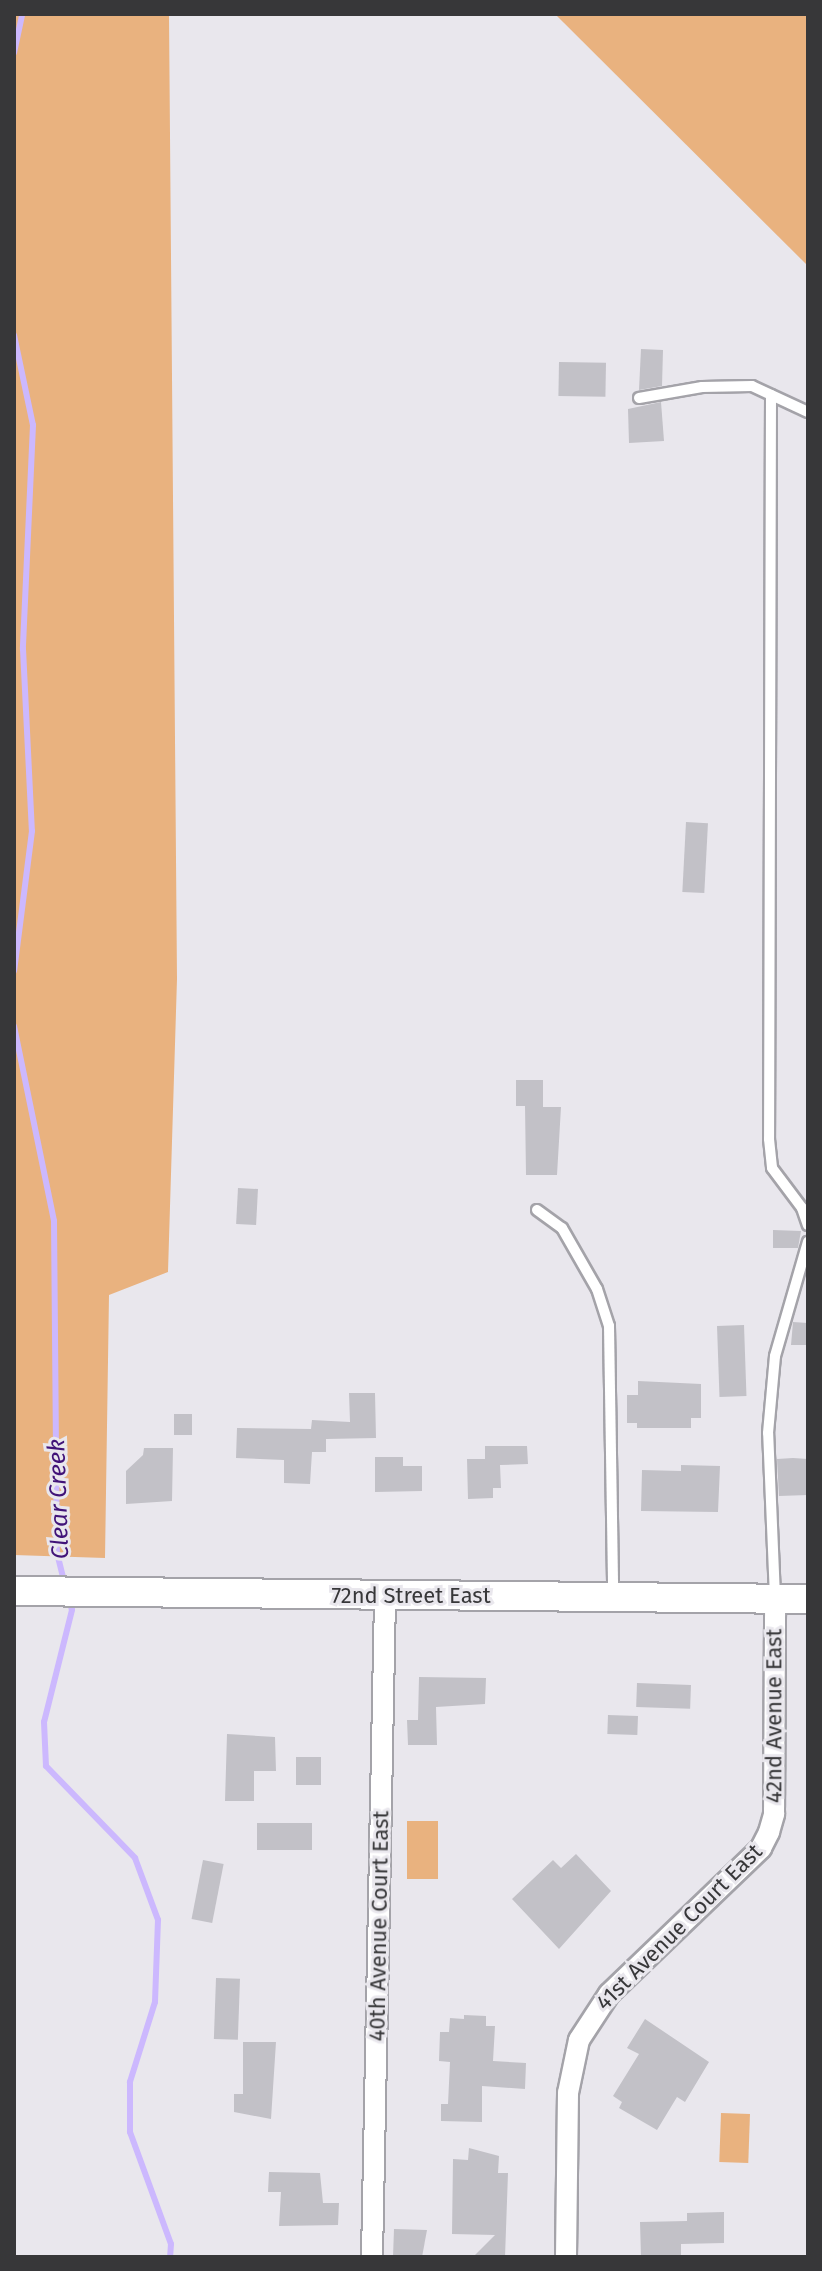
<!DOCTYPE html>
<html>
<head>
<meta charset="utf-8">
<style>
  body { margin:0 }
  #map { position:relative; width:822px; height:2271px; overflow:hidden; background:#e9e7ed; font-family:"Fira Sans",sans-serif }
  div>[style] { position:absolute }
  .green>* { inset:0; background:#e9b27f; transform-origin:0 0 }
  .stream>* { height:6px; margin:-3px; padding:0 3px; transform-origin:3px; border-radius:3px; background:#ccb8fe }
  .building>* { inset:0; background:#c2c1c7; transform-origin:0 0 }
  .roads { filter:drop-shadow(2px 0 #a4a3a9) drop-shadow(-2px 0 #a4a3a9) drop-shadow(0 2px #a4a3a9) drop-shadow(0 -2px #a4a3a9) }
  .service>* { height:10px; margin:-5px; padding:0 5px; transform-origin:5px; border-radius:5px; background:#fff }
  .minor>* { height:20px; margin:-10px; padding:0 10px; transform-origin:10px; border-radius:10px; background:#fff }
  .secondary>* { height:28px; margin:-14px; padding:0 14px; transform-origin:14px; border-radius:14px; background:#fff }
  span { translate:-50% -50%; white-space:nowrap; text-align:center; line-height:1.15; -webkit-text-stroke:6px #e9e7ed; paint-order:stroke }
  .street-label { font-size:22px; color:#373739 }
  .water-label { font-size:24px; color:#411378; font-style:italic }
  .frame { position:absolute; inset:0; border:16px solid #373739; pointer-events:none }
</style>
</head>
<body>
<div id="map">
  <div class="green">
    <i style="clip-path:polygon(14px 14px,169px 14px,177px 979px,168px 1272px,109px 1295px,105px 1558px,14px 1555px)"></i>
    <i style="clip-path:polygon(555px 14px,808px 14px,808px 266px)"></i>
    <i style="left:407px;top:1821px;width:31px;height:58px"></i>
    <i style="left:721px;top:2113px;width:29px;height:49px;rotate:2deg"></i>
  </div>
  <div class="stream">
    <i style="left:14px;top:53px;width:40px;rotate:-78deg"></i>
    <i style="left:14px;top:335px;width:92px;rotate:78.1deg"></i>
    <i style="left:33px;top:425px;width:224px;rotate:92.6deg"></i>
    <i style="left:23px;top:649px;width:182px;rotate:87.2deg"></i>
    <i style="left:32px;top:831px;width:141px;rotate:97.3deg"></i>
    <i style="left:14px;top:1026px;width:199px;rotate:78.4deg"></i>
    <i style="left:54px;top:1221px;width:332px;rotate:89.5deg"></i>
    <i style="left:57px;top:1553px;width:33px;rotate:76deg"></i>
    <i style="left:69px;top:1599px;width:11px;rotate:75deg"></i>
    <i style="left:72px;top:1610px;width:115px;rotate:104deg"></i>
    <i style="left:44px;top:1722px;width:44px;rotate:87.4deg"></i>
    <i style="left:46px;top:1766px;width:128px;rotate:45.9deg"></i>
    <i style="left:135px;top:1858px;width:66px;rotate:69.6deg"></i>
    <i style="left:158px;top:1920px;width:82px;rotate:92.1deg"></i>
    <i style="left:155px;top:2002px;width:84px;rotate:107.4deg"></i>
    <i style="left:130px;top:2082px;width:50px;rotate:90deg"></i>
    <i style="left:130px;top:2132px;width:119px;rotate:69.9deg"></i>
    <i style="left:171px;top:2244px;width:13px;rotate:94deg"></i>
  </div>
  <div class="building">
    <i style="clip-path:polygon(641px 349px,663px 350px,662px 386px,639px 390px)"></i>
    <i style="left:559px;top:362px;width:47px;height:34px;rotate:1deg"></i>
    <i style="clip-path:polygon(661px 402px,664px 441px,629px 443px,628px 409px)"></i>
    <i style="left:686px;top:822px;width:22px;height:70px;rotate:3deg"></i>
    <i style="clip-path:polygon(516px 1080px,543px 1080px,543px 1107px,561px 1107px,557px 1175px,526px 1175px,525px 1106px,516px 1106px)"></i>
    <i style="left:238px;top:1188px;width:20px;height:36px;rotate:3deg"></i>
    <i style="clip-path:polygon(773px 1230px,801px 1231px,798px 1248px,773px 1248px)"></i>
    <i style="clip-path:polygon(793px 1322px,808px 1323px,808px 1345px,791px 1345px)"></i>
    <i style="left:744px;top:1325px;width:71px;height:27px;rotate:88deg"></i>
    <i style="clip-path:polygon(638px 1381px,701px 1384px,701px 1418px,691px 1418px,691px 1428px,637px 1428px,637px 1423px,627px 1423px,627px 1395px,638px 1395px)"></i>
    <i style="clip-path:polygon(349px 1393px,375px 1393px,376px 1438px,326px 1439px,326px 1452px,312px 1452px,310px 1484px,284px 1483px,284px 1460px,236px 1458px,237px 1428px,311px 1429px,312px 1420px,350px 1422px)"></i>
    <i style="left:174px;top:1414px;width:18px;height:21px"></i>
    <i style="clip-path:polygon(485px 1446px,527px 1446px,528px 1464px,500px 1465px,501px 1488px,493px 1488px,493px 1498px,468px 1499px,467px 1459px,485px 1459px)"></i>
    <i style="clip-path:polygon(144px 1448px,173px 1448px,172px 1501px,126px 1504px,126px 1471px,143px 1455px)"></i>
    <i style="clip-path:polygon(375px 1457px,403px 1457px,403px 1466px,422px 1466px,422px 1491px,375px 1492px)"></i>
    <i style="clip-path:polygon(793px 1458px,808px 1459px,808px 1495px,779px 1496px,777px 1459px)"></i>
    <i style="clip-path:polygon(681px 1465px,720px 1466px,718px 1512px,641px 1511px,642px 1470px,681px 1471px)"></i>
    <i style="clip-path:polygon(419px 1677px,486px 1678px,485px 1704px,436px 1707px,437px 1745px,408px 1745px,407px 1720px,418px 1720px)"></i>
    <i style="left:637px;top:1683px;width:54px;height:24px;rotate:2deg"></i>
    <i style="left:608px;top:1715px;width:30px;height:19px;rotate:2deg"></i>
    <i style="clip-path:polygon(227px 1734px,275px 1737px,276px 1771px,254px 1771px,254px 1801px,225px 1801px)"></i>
    <i style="left:296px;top:1757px;width:25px;height:28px"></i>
    <i style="left:312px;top:1823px;width:27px;height:55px;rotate:90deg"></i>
    <i style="clip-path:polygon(576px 1854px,611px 1891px,559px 1949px,512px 1899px,553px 1860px,561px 1868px)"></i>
    <i style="left:203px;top:1860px;width:21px;height:60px;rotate:11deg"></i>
    <i style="left:216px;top:1978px;width:24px;height:61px;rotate:2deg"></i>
    <i style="clip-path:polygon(464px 2015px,486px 2016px,486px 2026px,495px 2026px,493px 2061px,526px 2063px,525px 2089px,482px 2086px,482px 2122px,441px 2121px,441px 2104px,448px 2104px,450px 2062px,439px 2061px,440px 2032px,449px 2032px,450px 2018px,464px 2019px)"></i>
    <i style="clip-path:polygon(645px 2019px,709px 2062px,685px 2102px,677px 2097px,657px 2130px,619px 2108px,622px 2102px,613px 2096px,639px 2054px,627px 2048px)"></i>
    <i style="clip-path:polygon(243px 2042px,276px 2042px,271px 2119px,234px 2112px,234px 2094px,243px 2094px)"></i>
    <i style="clip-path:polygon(469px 2148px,499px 2156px,498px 2173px,508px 2173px,505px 2257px,473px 2257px,495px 2235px,452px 2234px,453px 2159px,468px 2160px)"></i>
    <i style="clip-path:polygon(269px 2172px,320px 2173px,323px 2203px,339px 2203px,338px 2225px,279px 2226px,281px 2192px,268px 2192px)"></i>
    <i style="clip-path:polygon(724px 2212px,724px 2243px,681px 2244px,681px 2257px,641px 2257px,640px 2222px,687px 2221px,687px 2213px)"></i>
    <i style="clip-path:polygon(394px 2229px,427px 2230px,422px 2257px,393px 2257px)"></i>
  </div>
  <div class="roads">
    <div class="service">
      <i style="left:771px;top:395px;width:744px;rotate:90.15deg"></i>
      <i style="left:769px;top:1139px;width:29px;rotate:84deg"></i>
      <i style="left:772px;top:1168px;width:50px;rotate:53.1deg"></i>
      <i style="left:802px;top:1208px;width:18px;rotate:71deg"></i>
      <i style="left:639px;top:398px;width:64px;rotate:-9.9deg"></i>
      <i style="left:702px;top:387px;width:50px;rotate:-1.1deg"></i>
      <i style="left:752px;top:386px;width:62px;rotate:24.9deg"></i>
      <i style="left:537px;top:1210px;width:31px;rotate:36deg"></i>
      <i style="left:562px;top:1228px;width:70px;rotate:60.2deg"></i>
      <i style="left:597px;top:1289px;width:39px;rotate:72deg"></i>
      <i style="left:609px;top:1326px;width:269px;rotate:89.1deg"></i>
      <i style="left:775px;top:1597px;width:164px;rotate:-92.4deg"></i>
      <i style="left:768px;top:1433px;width:77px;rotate:-84.8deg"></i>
      <i style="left:775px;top:1356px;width:119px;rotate:-73.9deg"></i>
    </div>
    <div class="minor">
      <i style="left:372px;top:2257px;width:661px;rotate:-88.87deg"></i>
      <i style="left:566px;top:2257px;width:164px;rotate:-89.3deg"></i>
      <i style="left:568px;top:2093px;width:54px;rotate:-78.3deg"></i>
      <i style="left:579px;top:2040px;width:55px;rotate:-56.9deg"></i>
      <i style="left:609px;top:1994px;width:211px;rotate:-43.8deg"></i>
      <i style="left:761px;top:1848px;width:18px;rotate:-63deg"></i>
      <i style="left:769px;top:1832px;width:19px;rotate:-74deg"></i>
      <i style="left:774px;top:1814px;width:215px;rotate:-89.7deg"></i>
    </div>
    <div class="secondary">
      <i style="left:14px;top:1591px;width:794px;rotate:0.58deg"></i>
    </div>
  </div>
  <div class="street-label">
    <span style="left:411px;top:1596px">72nd Street East</span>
    <span style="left:774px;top:1716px;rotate:-90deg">42nd Avenue East</span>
    <span style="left:379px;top:1926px;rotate:-89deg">40th Avenue Court East</span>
    <span style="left:679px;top:1927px;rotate:-45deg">41st Avenue Court East</span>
  </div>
  <div class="water-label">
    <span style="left:59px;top:1499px;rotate:-92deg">Clear Creek</span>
  </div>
  <div class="frame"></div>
</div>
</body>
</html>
